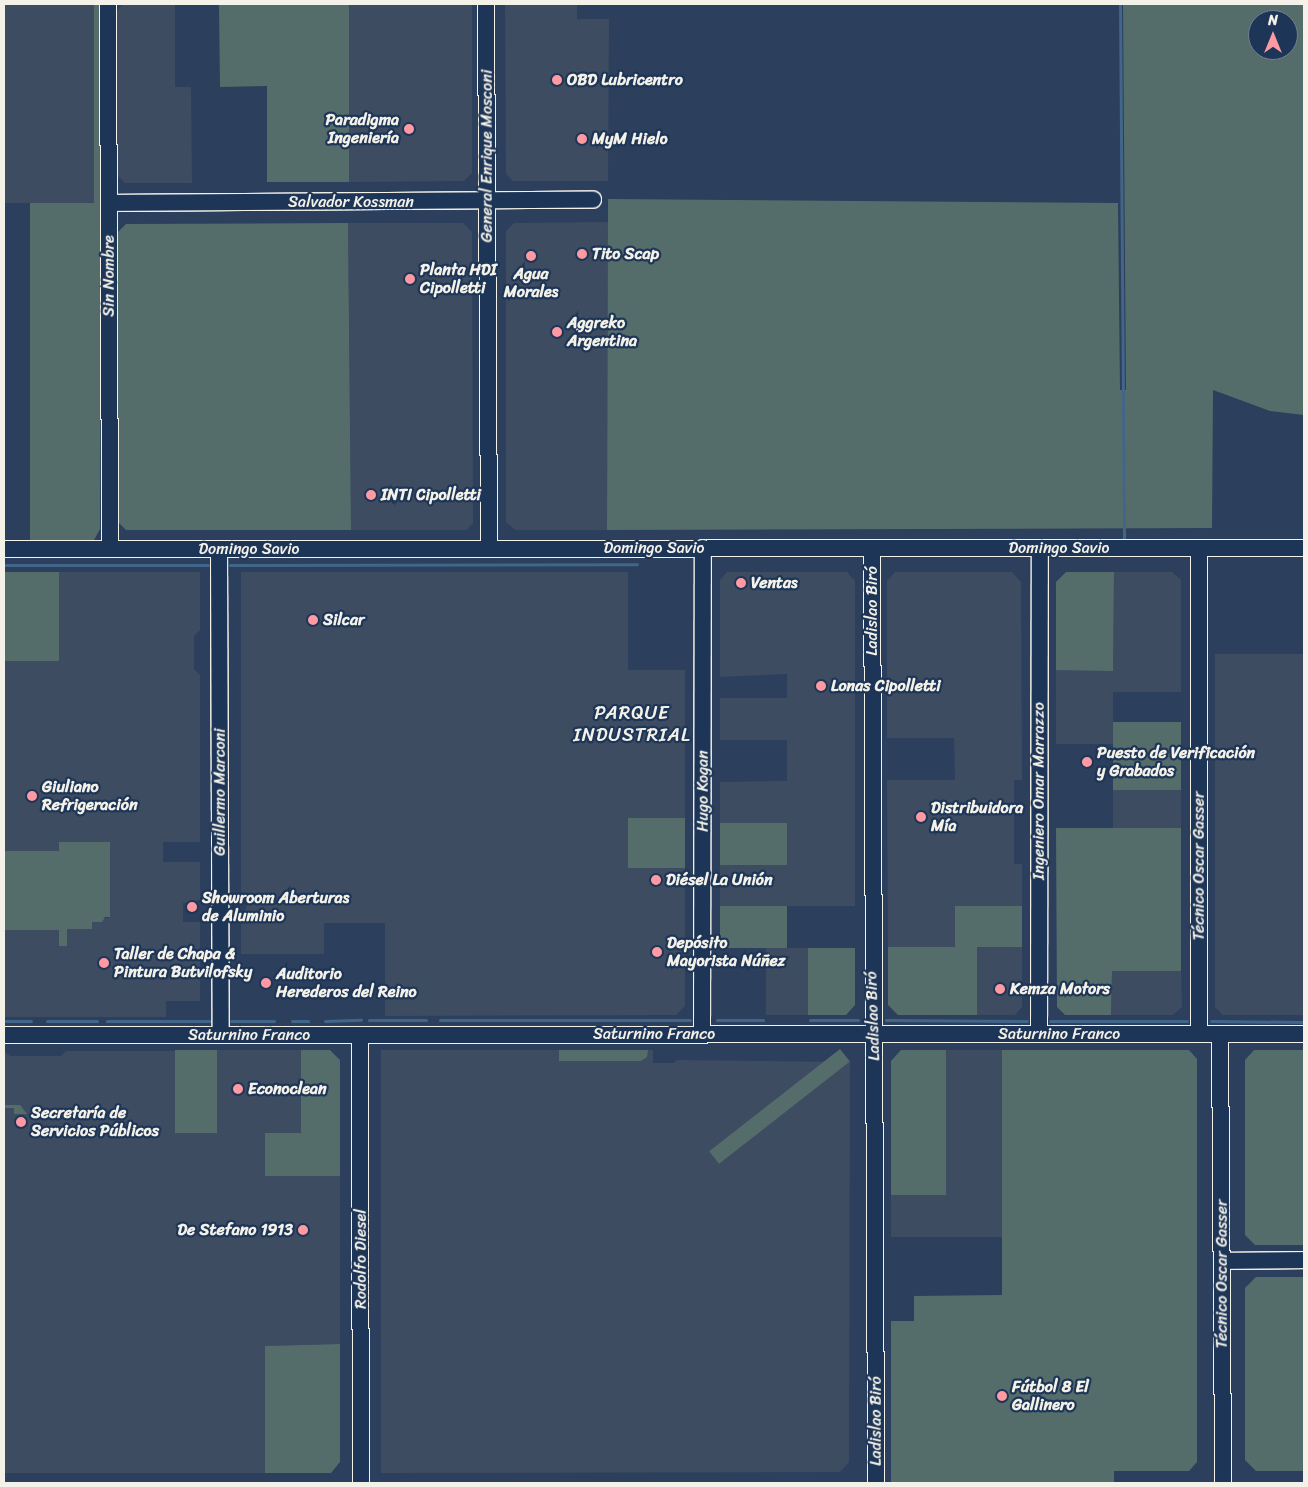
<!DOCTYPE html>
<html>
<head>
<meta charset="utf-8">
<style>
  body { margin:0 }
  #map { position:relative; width:1308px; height:1487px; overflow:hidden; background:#2c3f5c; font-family:Sriracha,sans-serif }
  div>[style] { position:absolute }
  .built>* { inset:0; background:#3e4c62; transform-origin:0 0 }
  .green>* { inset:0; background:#556d6a; transform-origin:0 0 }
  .stream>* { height:3px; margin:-1.5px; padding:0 1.5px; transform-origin:1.5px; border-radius:1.5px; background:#426689 }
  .roads { filter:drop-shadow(1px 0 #f4f1e8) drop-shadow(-1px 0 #f4f1e8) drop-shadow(0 1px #f4f1e8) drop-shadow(0 -1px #f4f1e8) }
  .minor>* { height:16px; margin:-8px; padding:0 8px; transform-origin:8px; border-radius:8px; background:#1d3557 }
  .dots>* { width:14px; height:14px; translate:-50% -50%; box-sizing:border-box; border:2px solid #1d3557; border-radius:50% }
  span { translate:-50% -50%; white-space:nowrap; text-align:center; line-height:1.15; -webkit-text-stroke:4.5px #1d3557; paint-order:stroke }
  .poi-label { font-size:16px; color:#f4f1e8; font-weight:700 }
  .left { translate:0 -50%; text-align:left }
  .right { translate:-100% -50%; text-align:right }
  .street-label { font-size:16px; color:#f4f1e8 }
  .quarter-label { font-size:19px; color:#f4f1e8; letter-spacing:1px }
  .frame { position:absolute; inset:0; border:5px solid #f4f1e8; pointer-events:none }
  .north { position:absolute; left:1248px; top:10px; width:50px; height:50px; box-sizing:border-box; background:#1d3557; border:1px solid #738091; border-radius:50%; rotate:0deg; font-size:14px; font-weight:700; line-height:20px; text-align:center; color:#f4f1e8 }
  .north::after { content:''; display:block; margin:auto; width:18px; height:22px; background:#ff9aa2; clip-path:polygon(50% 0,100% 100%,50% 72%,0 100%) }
</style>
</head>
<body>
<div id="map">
  <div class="built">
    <i style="left:4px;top:4px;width:90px;height:199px"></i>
    <i style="clip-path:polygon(123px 4px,175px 4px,175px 87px,191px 87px,192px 183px,125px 183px,116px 174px,116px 12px)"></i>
    <i style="clip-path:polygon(349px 4px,472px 4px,472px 173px,464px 181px,349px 182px)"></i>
    <i style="clip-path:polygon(505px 4px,577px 4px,577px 19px,609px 19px,608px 181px,513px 181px,506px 174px)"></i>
    <i style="clip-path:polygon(608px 222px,607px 530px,515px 530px,506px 522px,506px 231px,514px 223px)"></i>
    <i style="clip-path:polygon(348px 223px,463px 223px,472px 232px,473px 523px,467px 530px,351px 530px)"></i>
    <i style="clip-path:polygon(59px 572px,200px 572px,200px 630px,194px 636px,194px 669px,200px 675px,200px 842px,163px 842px,163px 862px,200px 862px,200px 900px,183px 903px,183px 922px,200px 922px,200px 1001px,166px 1001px,166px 1017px,4px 1017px,4px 930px,59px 930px,67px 946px,67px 929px,92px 929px,92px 922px,110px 917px,110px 842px,59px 842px,59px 851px,4px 851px,4px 661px,59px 661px)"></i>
    <i style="clip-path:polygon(241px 572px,628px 572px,628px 670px,685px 670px,685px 818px,628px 818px,628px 868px,685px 868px,685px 1006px,676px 1015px,385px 1016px,385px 923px,324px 923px,324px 954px,241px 954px,241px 923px,249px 899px,241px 892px)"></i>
    <i style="clip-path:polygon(727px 572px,847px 572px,855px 581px,855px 906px,720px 906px,720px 865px,787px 865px,787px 823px,720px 823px,720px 782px,787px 781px,787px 740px,720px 740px,720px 698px,787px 698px,787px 674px,720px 677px,720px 580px)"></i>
    <i style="clip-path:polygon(895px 572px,1012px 572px,1021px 582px,1022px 780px,1014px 780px,1014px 864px,1022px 864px,1022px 906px,955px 906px,955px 947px,888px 947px,887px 780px,955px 780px,954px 738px,887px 738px,887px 581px)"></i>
    <i style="clip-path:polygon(1114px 572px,1172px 572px,1181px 580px,1181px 692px,1113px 692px,1113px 744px,1056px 744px,1056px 670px,1113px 670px)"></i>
    <i style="clip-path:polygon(1215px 654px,1304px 654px,1304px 1015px,1223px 1015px,1215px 1007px)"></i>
    <i style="left:1113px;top:790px;width:68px;height:38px"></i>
    <i style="clip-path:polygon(977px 947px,1022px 947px,1022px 1007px,1015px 1015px,977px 1015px)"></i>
    <i style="left:766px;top:948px;width:42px;height:67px"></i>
    <i style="clip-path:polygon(1112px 971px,1181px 971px,1182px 1007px,1173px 1015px,1111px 1015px)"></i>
    <i style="clip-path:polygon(217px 1050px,301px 1050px,301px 1133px,265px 1176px,340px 1176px,340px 1344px,265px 1346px,265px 1473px,4px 1473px,4px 1051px,10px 1056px,61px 1056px,66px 1051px,175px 1051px,175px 1133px,217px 1133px)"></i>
    <i style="clip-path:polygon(381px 1050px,559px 1050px,559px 1061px,641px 1061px,648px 1050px,653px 1050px,653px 1063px,674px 1063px,677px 1060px,850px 1062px,849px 1462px,840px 1472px,381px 1473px)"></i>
    <i style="clip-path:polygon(946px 1050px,1002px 1050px,1002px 1237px,891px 1237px,891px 1195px,946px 1195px)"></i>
  </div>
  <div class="green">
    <i style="clip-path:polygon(94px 4px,102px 4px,100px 529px,93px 542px,30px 544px,30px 203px,94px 203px)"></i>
    <i style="clip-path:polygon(219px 4px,349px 4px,349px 182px,267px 182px,267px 86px,220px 87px)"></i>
    <i style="clip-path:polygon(evenodd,1123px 4px,1304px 4px,1304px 415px,1270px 411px,1213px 390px,1212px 528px,607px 530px,608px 199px,1118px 203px,1120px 390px,1126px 390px,1123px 4px,1258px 20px,1288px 20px,1288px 50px,1258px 50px,1258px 20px)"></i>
    <i style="clip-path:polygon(348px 223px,351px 530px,126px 530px,117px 521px,116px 234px,126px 224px)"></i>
    <i style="left:4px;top:572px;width:55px;height:89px"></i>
    <i style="clip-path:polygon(1066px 572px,1114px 572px,1113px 671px,1056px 670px,1056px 582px)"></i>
    <i style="left:1113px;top:722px;width:68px;height:68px"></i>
    <i style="left:628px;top:818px;width:57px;height:50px"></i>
    <i style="left:720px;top:823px;width:67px;height:42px"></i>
    <i style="clip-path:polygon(1056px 828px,1181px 828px,1181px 971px,1112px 971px,1111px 1015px,1065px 1015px,1057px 1007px)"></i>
    <i style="clip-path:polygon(59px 842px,110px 842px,110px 917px,105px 917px,102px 922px,92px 922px,92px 929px,67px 929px,67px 946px,59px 946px,59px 930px,4px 930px,4px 851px,59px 851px)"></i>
    <i style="left:720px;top:906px;width:67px;height:42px"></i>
    <i style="clip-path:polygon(955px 906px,1022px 906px,1022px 947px,977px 947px,977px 1015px,898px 1015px,888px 1005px,888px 947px,955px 947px)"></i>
    <i style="clip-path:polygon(808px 948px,855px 948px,855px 1005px,846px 1015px,808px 1015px)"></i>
    <i style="left:840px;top:1049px;width:16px;height:166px;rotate:52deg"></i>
    <i style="left:217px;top:1050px;width:83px;height:42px;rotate:90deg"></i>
    <i style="clip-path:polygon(301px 1050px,330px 1050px,340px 1060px,340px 1176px,265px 1176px,265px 1133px,301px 1133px)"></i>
    <i style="clip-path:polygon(559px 1050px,648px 1050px,647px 1057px,641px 1061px,559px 1061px)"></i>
    <i style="clip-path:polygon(901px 1050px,946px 1050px,946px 1195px,891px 1195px,891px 1061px)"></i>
    <i style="clip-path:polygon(1002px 1050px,1189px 1050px,1197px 1059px,1197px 1462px,1189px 1471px,1114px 1471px,1114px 1483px,891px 1483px,891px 1321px,914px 1321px,914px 1296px,1002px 1295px)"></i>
    <i style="clip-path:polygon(1254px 1050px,1304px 1050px,1304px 1245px,1255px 1245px,1245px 1235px,1245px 1060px)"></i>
    <i style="clip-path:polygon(4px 1105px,20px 1105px,27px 1114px,14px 1114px,14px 1108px,4px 1108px)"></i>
    <i style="clip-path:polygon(1256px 1277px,1304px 1277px,1304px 1471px,1256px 1471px,1245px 1460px,1245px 1288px)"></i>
    <i style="clip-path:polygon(340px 1344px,340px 1462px,331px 1473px,265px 1473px,265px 1346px)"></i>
  </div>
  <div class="stream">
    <i style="left:1120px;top:4px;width:534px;rotate:89.57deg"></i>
    <i style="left:4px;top:565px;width:204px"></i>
    <i style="left:230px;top:565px;width:407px;rotate:-0.1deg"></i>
    <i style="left:369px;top:1020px;width:57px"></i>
    <i style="left:440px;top:1020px;width:250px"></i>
    <i style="left:717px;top:1020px;width:46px"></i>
    <i style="left:810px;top:1020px;width:48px"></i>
    <i style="left:886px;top:1020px;width:141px;rotate:0.4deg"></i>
    <i style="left:4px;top:1021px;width:27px"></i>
    <i style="left:47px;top:1021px;width:50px"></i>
    <i style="left:107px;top:1021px;width:105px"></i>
    <i style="left:231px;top:1021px;width:43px"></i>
    <i style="left:292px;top:1021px;width:16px"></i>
    <i style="left:325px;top:1021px;width:36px;rotate:-2deg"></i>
    <i style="left:1050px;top:1021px;width:137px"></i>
    <i style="left:1211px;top:1021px;width:93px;rotate:0.6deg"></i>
  </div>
  <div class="roads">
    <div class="minor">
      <i style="left:108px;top:4px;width:545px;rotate:89.79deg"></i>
      <i style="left:486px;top:4px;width:545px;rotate:89.68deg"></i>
      <i style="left:109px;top:203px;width:484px;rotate:-0.4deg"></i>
      <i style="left:872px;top:548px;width:935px;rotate:89.75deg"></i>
      <i style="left:4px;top:549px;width:1300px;rotate:-0.04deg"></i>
      <i style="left:219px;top:549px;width:486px;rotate:89.8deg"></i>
      <i style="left:702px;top:1034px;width:486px;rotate:-89.9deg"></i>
      <i style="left:1039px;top:1034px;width:486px;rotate:-89.9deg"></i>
      <i style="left:1199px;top:1034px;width:486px;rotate:-90deg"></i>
      <i style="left:1220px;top:1034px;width:449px;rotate:89.6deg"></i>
      <i style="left:4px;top:1035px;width:1300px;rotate:-0.04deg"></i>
      <i style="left:360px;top:1035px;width:448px;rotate:89.9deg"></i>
      <i style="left:1222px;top:1261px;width:82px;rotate:-0.7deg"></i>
    </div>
  </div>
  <div class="dots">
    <i style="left:557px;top:80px;background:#ff9aa2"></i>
    <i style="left:409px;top:129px;background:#ff9aa2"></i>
    <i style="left:582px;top:139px;background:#ff9aa2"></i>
    <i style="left:582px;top:254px;background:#ff9aa2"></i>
    <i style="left:531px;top:256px;background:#ff9aa2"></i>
    <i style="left:410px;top:279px;background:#ff9aa2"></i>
    <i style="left:557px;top:332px;background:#ff9aa2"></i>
    <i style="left:371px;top:495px;background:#ff9aa2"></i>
    <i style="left:741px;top:583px;background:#ff9aa2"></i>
    <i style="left:313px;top:620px;background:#ff9aa2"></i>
    <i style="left:821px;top:686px;background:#ff9aa2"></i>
    <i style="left:1087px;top:762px;background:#ff9aa2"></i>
    <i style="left:32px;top:796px;background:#ff9aa2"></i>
    <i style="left:921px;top:817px;background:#ff9aa2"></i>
    <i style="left:656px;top:880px;background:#ff9aa2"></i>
    <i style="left:192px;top:907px;background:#ff9aa2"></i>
    <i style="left:657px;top:952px;background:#ff9aa2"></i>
    <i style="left:104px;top:963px;background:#ff9aa2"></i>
    <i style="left:266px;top:983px;background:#ff9aa2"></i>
    <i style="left:1000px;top:989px;background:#ff9aa2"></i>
    <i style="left:238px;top:1089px;background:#ff9aa2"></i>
    <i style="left:21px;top:1122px;background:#ff9aa2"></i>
    <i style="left:303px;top:1230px;background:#ff9aa2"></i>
    <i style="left:1002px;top:1396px;background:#ff9aa2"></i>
  </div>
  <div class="poi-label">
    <span class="left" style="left:567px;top:80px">OBD Lubricentro</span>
    <span class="right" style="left:399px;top:129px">Paradigma<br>Ingeniería</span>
    <span class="left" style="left:592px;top:139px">MyM Hielo</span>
    <span class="left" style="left:592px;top:254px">Tito Scap</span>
    <span class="left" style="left:420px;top:279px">Planta HDI<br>Cipolletti</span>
    <span style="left:531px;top:283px">Agua<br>Morales</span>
    <span class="left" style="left:567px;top:332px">Aggreko<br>Argentina</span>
    <span class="left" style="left:381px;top:495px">INTI Cipolletti</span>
    <span class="left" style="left:751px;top:583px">Ventas</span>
    <span class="left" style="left:323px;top:620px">Silcar</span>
    <span class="left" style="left:831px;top:686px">Lonas Cipolletti</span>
    <span class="left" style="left:1097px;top:762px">Puesto de Verificación<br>y Grabados</span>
    <span class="left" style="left:42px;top:796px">Giuliano<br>Refrigeración</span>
    <span class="left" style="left:931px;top:817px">Distribuidora<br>Mía</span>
    <span class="left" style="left:666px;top:880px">Diésel La Unión</span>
    <span class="left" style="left:202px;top:907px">Showroom Aberturas<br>de Aluminio</span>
    <span class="left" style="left:667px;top:952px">Depósito<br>Mayorista Núñez</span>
    <span class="left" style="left:114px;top:963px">Taller de Chapa &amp;<br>Pintura Butvilofsky</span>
    <span class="left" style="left:276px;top:983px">Auditorio<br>Herederos del Reino</span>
    <span class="left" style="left:1010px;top:989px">Kemza Motors</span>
    <span class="left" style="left:248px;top:1089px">Econoclean</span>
    <span class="left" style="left:31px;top:1122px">Secretaría de<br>Servicios Públicos</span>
    <span class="right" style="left:293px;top:1230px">De Stefano 1913</span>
    <span class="left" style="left:1012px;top:1396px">Fútbol 8 El<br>Gallinero</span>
  </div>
  <div class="street-label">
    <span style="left:487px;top:156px;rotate:-90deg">General Enrique Mosconi</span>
    <span style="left:351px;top:202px">Salvador Kossman</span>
    <span style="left:109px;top:276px;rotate:-90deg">Sin Nombre</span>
    <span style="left:654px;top:548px">Domingo Savio</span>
    <span style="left:1059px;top:548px">Domingo Savio</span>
    <span style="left:249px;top:549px">Domingo Savio</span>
    <span style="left:872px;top:611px;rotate:-90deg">Ladislao Biró</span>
    <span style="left:703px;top:791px;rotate:-90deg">Hugo Kogan</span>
    <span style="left:1039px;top:791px;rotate:-90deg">Ingeniero Omar Marrazzo</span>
    <span style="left:220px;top:792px;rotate:-90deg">Guillermo Marconi</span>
    <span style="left:1199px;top:866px;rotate:-90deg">Técnico Oscar Gasser</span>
    <span style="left:873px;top:1016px;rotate:-92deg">Ladislao Biró</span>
    <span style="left:654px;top:1034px">Saturnino Franco</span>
    <span style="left:1059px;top:1034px">Saturnino Franco</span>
    <span style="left:249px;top:1035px">Saturnino Franco</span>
    <span style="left:361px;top:1259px;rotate:-90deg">Rodolfo Diesel</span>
    <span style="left:1222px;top:1274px;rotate:-90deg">Técnico Oscar Gasser</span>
    <span style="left:876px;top:1421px;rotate:-90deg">Ladislao Biró</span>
  </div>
  <div class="quarter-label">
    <span style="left:632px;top:724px">PARQUE<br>INDUSTRIAL</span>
  </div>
  <div class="frame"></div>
  <div class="north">N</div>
</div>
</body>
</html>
